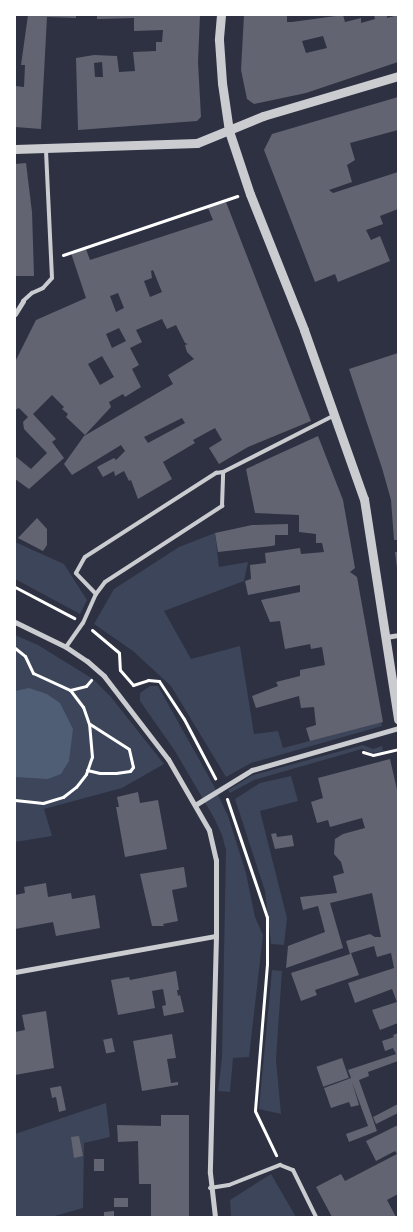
<!DOCTYPE html>
<html>
<head>
<meta charset="utf-8">
<style>
  body { margin:0 }
  #map { position:relative; width:413px; height:1232px; overflow:hidden; background:#2d3142; font-family:"Alegreya Sans",sans-serif }
  div>[style] { position:absolute }
  .green>* { inset:0; background:#3c4559 }
  .water>* { inset:0; background:#4f5d75 }
  .building>* { inset:0; background:#626471; transform-origin:0 0 }
  .path>* { height:3px; margin:-1.5px; padding:0 1.5px; transform-origin:1.5px; border-radius:1.5px; background:#fff }
  .service>* { height:4px; margin:-2px; padding:0 2px; transform-origin:2px; border-radius:2px; background:#caccd0 }
  .minor>* { height:5px; margin:-2.5px; padding:0 2.5px; transform-origin:2.5px; border-radius:2.5px; background:#caccd0 }
  .tertiary>* { height:9px; margin:-4.5px; padding:0 4.5px; transform-origin:4.5px; border-radius:4.5px; background:#caccd0 }
  span { translate:-50% -50%; white-space:nowrap; text-align:center; line-height:1.15; -webkit-text-stroke:4px #fff; paint-order:stroke }
  .frame { position:absolute; inset:0; border:16px solid #fff; pointer-events:none }
</style>
</head>
<body>
<div id="map">
  <div class="green">
    <i style="clip-path:polygon(215px 533px,219px 567px,248px 562px,244px 581px,164px 611px,191px 659px,240px 646px,254px 734px,278px 731px,283px 748px,381px 722px,382px 726px,251px 763px,226px 777px,171px 686px,133px 651px,94px 624px,114px 589px,179px 547px)"></i>
    <i style="clip-path:polygon(15px 542px,64px 564px,87px 600px,80px 614px,15px 579px)"></i>
    <i style="clip-path:polygon(15px 635px,38px 645px,93px 679px,111px 697px,164px 764px,122px 788px,44px 809px,52px 836px,15px 842px)"></i>
    <i style="clip-path:polygon(150px 686px,158px 686px,214px 786px,228px 816px,246px 873px,255px 917px,263px 935px,249px 1057px,233px 1058px,230px 1092px,218px 1091px,222px 1058px,226px 850px,222px 835px,214px 818px,175px 751px,140px 701px,140px 693px)"></i>
    <i style="clip-path:polygon(363px 745px,373px 749px,382px 746px,383px 751px,372px 753px,362px 749px,254px 780px,230px 793px,228px 790px,253px 775px)"></i>
    <i style="clip-path:polygon(291px 776px,298px 801px,260px 811px,287px 918px,284px 945px,271px 944px,265px 891px,235px 799px,260px 783px)"></i>
    <i style="clip-path:polygon(272px 970px,282px 971px,276px 1060px,281px 1114px,259px 1109px)"></i>
    <i style="clip-path:polygon(106px 1103px,110px 1137px,84px 1143px,83px 1208px,51px 1217px,15px 1217px,15px 1134px)"></i>
    <i style="clip-path:polygon(271px 1174px,296px 1217px,231px 1217px,230px 1200px)"></i>
  </div>
  <div class="water">
    <i style="clip-path:polygon(29px 688px,47px 694px,60px 703px,73px 729px,69px 761px,61px 774px,48px 779px,15px 777px,15px 691px)"></i>
  </div>
  <div class="building">
    <i style="clip-path:polygon(28px 15px,76px 15px,76px 18px,47px 17px,41px 129px,15px 127px,15px 86px,24px 87px,25px 65px,21px 65px)"></i>
    <i style="clip-path:polygon(evenodd,97px 15px,200px 15px,198px 62px,201px 117px,197px 121px,78px 130px,76px 58px,94px 55px,117px 56px,119px 72px,135px 71px,133px 52px,156px 51px,156px 42px,162px 42px,163px 30px,134px 31px,134px 18px,97px 19px,97px 15px,102px 62px,103px 77px,95px 77px,94px 63px,102px 62px)"></i>
    <i style="clip-path:polygon(evenodd,244px 15px,287px 15px,287px 22px,292px 22px,343px 15px,345px 22px,361px 18px,361px 23px,375px 19px,374px 15px,387px 15px,387px 18px,398px 15px,398px 62px,306px 93px,254px 104px,247px 99px,241px 70px,244px 15px,323px 36px,327px 48px,306px 53px,302px 41px,323px 36px)"></i>
    <i style="clip-path:polygon(398px 97px,398px 130px,350px 143px,355px 160px,347px 165px,352px 182px,329px 190px,333px 193px,398px 172px,398px 209px,380px 216px,383px 224px,366px 230px,371px 240px,380px 236px,390px 261px,338px 282px,335px 274px,315px 282px,264px 150px,272px 134px)"></i>
    <i style="clip-path:polygon(26px 163px,32px 212px,34px 276px,15px 276px,15px 164px)"></i>
    <i style="clip-path:polygon(evenodd,226px 202px,311px 421px,248px 447px,219px 464px,209px 448px,222px 440px,215px 428px,193px 440px,195px 443px,163px 462px,172px 479px,138px 499px,131px 480px,129px 481px,124px 471px,115px 476px,114px 471px,103px 477px,97px 467px,114px 458px,116px 460px,125px 451px,121px 445px,72px 475px,64px 464px,84px 436px,173px 384px,168px 375px,194px 359px,187px 352px,185px 345px,188px 344px,185px 343px,176px 325px,167px 329px,162px 319px,136px 330px,142px 342px,130px 348px,139px 365px,132px 369px,141px 387px,125px 397px,123px 394px,109px 402px,111px 407px,85px 435px,66px 417px,68px 414px,62px 409px,64px 407px,52px 395px,33px 414px,56px 439px,52px 442px,64px 458px,29px 489px,15px 479px,15px 456px,31px 469px,47px 453px,24px 429px,23px 422px,28px 417px,19px 408px,15px 410px,15px 362px,36px 320px,86px 298px,71px 253px,86px 249px,90px 260px,213px 220px,208px 208px,226px 202px,153px 270px,162px 292px,150px 297px,144px 281px,152px 278px,151px 271px,153px 270px,226px 202px,118px 293px,124px 308px,116px 312px,110px 296px,118px 293px,226px 202px,119px 328px,126px 341px,112px 348px,106px 334px,119px 328px,226px 202px,102px 356px,114px 377px,100px 385px,88px 364px,102px 356px,226px 202px,182px 418px,185px 423px,148px 443px,144px 437px,182px 418px)"></i>
    <i style="clip-path:polygon(398px 353px,398px 540px,394px 540px,391px 500px,382px 468px,349px 369px)"></i>
    <i style="clip-path:polygon(318px 436px,343px 500px,355px 568px,350px 572px,357px 577px,383px 722px,310px 741px,306px 728px,316px 725px,314px 707px,301px 708px,299px 696px,256px 708px,252px 696px,278px 686px,276px 682px,300px 676px,300px 670px,325px 665px,322px 647px,311px 649px,310px 644px,285px 649px,280px 621px,270px 622px,261px 600px,300px 592px,300px 585px,248px 595px,245px 581px,251px 579px,250px 565px,266px 563px,265px 553px,300px 548px,301px 554px,324px 552px,322px 543px,316px 543px,316px 534px,299px 532px,299px 515px,255px 513px,246px 469px)"></i>
    <i style="clip-path:polygon(37px 518px,47px 529px,47px 545px,43px 551px,18px 538px)"></i>
    <i style="clip-path:polygon(288px 524px,288px 535px,275px 535px,275px 545px,272px 546px,218px 552px,215px 533px,252px 525px)"></i>
    <i style="clip-path:polygon(395px 552px,398px 552px,398px 567px,397px 568px)"></i>
    <i style="clip-path:polygon(390px 759px,398px 794px,398px 1023px,380px 1030px,372px 1010px,397px 1002px,392px 989px,355px 1003px,348px 983px,394px 968px,391px 953px,377px 957px,374px 946px,351px 953px,359px 975px,315px 990px,317px 995px,301px 1001px,291px 973px,350px 954px,346px 941px,370px 934px,375px 937px,381px 937px,372px 893px,330px 903px,343px 948px,286px 968px,288px 946px,325px 932px,318px 906px,303px 910px,300px 897px,337px 893px,333px 876px,344px 873px,341px 862px,334px 854px,335px 839px,343px 834px,365px 828px,362px 818px,330px 827px,328px 820px,317px 823px,311px 802px,323px 798px,318px 778px)"></i>
    <i style="clip-path:polygon(138px 792px,140px 803px,158px 800px,167px 849px,125px 857px,116px 807px,119px 807px,117px 797px)"></i>
    <i style="clip-path:polygon(276px 833px,277px 837px,292px 835px,294px 846px,275px 849px,271px 834px)"></i>
    <i style="clip-path:polygon(184px 867px,187px 887px,172px 890px,178px 921px,163px 924px,164px 926px,152px 926px,140px 874px)"></i>
    <i style="clip-path:polygon(46px 883px,48px 897px,71px 893px,72px 899px,95px 895px,100px 928px,56px 936px,53px 922px,15px 929px,15px 895px,25px 893px,24px 887px)"></i>
    <i style="clip-path:polygon(176px 971px,179px 990px,177px 990px,178px 996px,180px 995px,184px 1012px,164px 1016px,162px 1006px,166px 1005px,163px 989px,152px 991px,155px 1008px,118px 1015px,111px 980px,129px 977px,130px 980px)"></i>
    <i style="clip-path:polygon(46px 1011px,54px 1068px,15px 1075px,15px 1032px,25px 1030px,22px 1015px)"></i>
    <i style="clip-path:polygon(398px 1033px,398px 1061px,368px 1072px,369px 1076px,359px 1080px,377px 1131px,349px 1142px,346px 1134px,368px 1126px,352px 1082px,359px 1105px,351px 1107px,349px 1102px,331px 1108px,324px 1088px,351px 1078px,348px 1070px,396px 1054px,393px 1048px,385px 1051px,382px 1041px,394px 1037px,393px 1035px)"></i>
    <i style="clip-path:polygon(172px 1034px,176px 1058px,167px 1059px,171px 1083px,178px 1082px,178px 1085px,142px 1091px,133px 1041px)"></i>
    <i style="left:112px;top:1038px;width:14px;height:9px;rotate:78deg"></i>
    <i style="left:342px;top:1058px;width:21px;height:27px;rotate:71deg"></i>
    <i style="clip-path:polygon(61px 1086px,66px 1110px,59px 1112px,56px 1097px,52px 1098px,50px 1088px)"></i>
    <i style="clip-path:polygon(398px 1104px,398px 1113px,376px 1124px,373px 1117px)"></i>
    <i style="clip-path:polygon(161px 1115px,189px 1115px,189px 1217px,151px 1217px,151px 1184px,139px 1184px,138px 1141px,118px 1142px,117px 1125px,161px 1126px)"></i>
    <i style="clip-path:polygon(398px 1125px,398px 1194px,387px 1200px,396px 1217px,332px 1217px,316px 1187px,341px 1174px,345px 1181px,397px 1154px,395px 1151px,376px 1161px,366px 1141px)"></i>
    <i style="clip-path:polygon(79px 1136px,83px 1156px,74px 1158px,71px 1137px)"></i>
    <i style="left:94px;top:1159px;width:10px;height:12px"></i>
    <i style="left:128px;top:1198px;width:9px;height:14px;rotate:90deg"></i>
    <i style="clip-path:polygon(114px 1211px,114px 1217px,104px 1217px,104px 1212px)"></i>
  </div>
  <div class="path">
    <i style="left:63px;top:255px;width:184px;rotate:-18.7deg"></i>
    <i style="left:15px;top:587px;width:67px;rotate:27.7deg"></i>
    <i style="left:92px;top:630px;width:35px;rotate:40deg"></i>
    <i style="left:119px;top:653px;width:17px;rotate:87deg"></i>
    <i style="left:120px;top:670px;width:20px;rotate:49deg"></i>
    <i style="left:133px;top:685px;width:16px;rotate:-18deg"></i>
    <i style="left:148px;top:680px;width:11px;rotate:5deg"></i>
    <i style="left:159px;top:681px;width:45px;rotate:56.7deg"></i>
    <i style="left:184px;top:719px;width:67px;rotate:62.3deg"></i>
    <i style="left:15px;top:648px;width:13px;rotate:39deg"></i>
    <i style="left:25px;top:656px;width:19px;rotate:65deg"></i>
    <i style="left:33px;top:673px;width:41px;rotate:24.7deg"></i>
    <i style="left:70px;top:690px;width:16px;rotate:-14deg"></i>
    <i style="left:86px;top:686px;width:8px;rotate:-50deg"></i>
    <i style="left:363px;top:752px;width:10px;rotate:17deg"></i>
    <i style="left:373px;top:755px;width:26px;rotate:-13deg"></i>
    <i style="left:87px;top:770px;width:13px;rotate:13deg"></i>
    <i style="left:100px;top:773px;width:16px"></i>
    <i style="left:116px;top:773px;width:14px;rotate:-8deg"></i>
    <i style="left:130px;top:771px;width:5px;rotate:-53deg"></i>
    <i style="left:133px;top:767px;width:18px;rotate:-103deg"></i>
    <i style="left:129px;top:749px;width:46px;rotate:-147.3deg"></i>
    <i style="left:227px;top:799px;width:125px;rotate:71.3deg"></i>
    <i style="left:267px;top:917px;width:47px;rotate:90deg"></i>
    <i style="left:267px;top:964px;width:147px;rotate:94.7deg"></i>
    <i style="left:255px;top:1111px;width:49px;rotate:64.5deg"></i>
    <i style="left:15px;top:800px;width:28px;rotate:6deg"></i>
    <i style="left:43px;top:803px;width:21px;rotate:-17deg"></i>
    <i style="left:63px;top:797px;width:16px;rotate:-38deg"></i>
    <i style="left:76px;top:787px;width:16px;rotate:-52deg"></i>
    <i style="left:86px;top:774px;width:18px;rotate:-71deg"></i>
    <i style="left:92px;top:757px;width:33px;rotate:-95deg"></i>
    <i style="left:89px;top:724px;width:18px;rotate:-109deg"></i>
    <i style="left:83px;top:707px;width:21px;rotate:-127deg"></i>
  </div>
  <div class="service">
    <i style="left:23px;top:301px;width:12px;rotate:-42deg"></i>
    <i style="left:32px;top:293px;width:12px;rotate:-24deg"></i>
    <i style="left:43px;top:288px;width:13px;rotate:-48deg"></i>
    <i style="left:52px;top:278px;width:129px;rotate:-92.7deg"></i>
    <i style="left:96px;top:594px;width:15px;rotate:-53deg"></i>
    <i style="left:105px;top:582px;width:140px;rotate:-33deg"></i>
    <i style="left:222px;top:506px;width:34px;rotate:-88deg"></i>
    <i style="left:66px;top:647px;width:29px;rotate:-55deg"></i>
    <i style="left:83px;top:623px;width:32px;rotate:-66deg"></i>
    <i style="left:96px;top:594px;width:29px;rotate:-134deg"></i>
    <i style="left:76px;top:573px;width:18px;rotate:-61deg"></i>
    <i style="left:85px;top:557px;width:156px;rotate:-32.7deg"></i>
    <i style="left:216px;top:473px;width:7px;rotate:-8deg"></i>
    <i style="left:223px;top:472px;width:126px;rotate:-27deg"></i>
    <i style="left:210px;top:1188px;width:19px;rotate:-9deg"></i>
    <i style="left:229px;top:1185px;width:55px;rotate:-21.4deg"></i>
    <i style="left:280px;top:1165px;width:14px;rotate:21deg"></i>
    <i style="left:293px;top:1170px;width:52px;rotate:63.9deg"></i>
  </div>
  <div class="minor">
    <i style="left:15px;top:314px;width:15px;rotate:-58deg"></i>
    <i style="left:15px;top:622px;width:57px;rotate:26.1deg"></i>
    <i style="left:66px;top:647px;width:25px;rotate:34deg"></i>
    <i style="left:87px;top:661px;width:23px;rotate:41deg"></i>
    <i style="left:104px;top:676px;width:105px;rotate:52.4deg"></i>
    <i style="left:168px;top:759px;width:82px;rotate:60deg"></i>
    <i style="left:209px;top:830px;width:31px;rotate:77deg"></i>
    <i style="left:216px;top:860px;width:76px;rotate:90deg"></i>
    <i style="left:216px;top:936px;width:237px;rotate:91.5deg"></i>
    <i style="left:210px;top:1173px;width:44px;rotate:83.5deg"></i>
    <i style="left:386px;top:637px;width:12px;rotate:-9deg"></i>
    <i style="left:195px;top:805px;width:67px;rotate:-31.6deg"></i>
    <i style="left:252px;top:770px;width:152px;rotate:-16deg"></i>
    <i style="left:15px;top:972px;width:204px;rotate:-10.2deg"></i>
  </div>
  <div class="tertiary">
    <i style="left:221px;top:15px;width:25px;rotate:95deg"></i>
    <i style="left:219px;top:40px;width:43px;rotate:86deg"></i>
    <i style="left:222px;top:83px;width:49px;rotate:81.7deg"></i>
    <i style="left:229px;top:131px;width:66px;rotate:71.6deg"></i>
    <i style="left:250px;top:194px;width:146px;rotate:68.3deg"></i>
    <i style="left:304px;top:330px;width:179px;rotate:70.5deg"></i>
    <i style="left:364px;top:499px;width:223px;rotate:81.2deg"></i>
    <i style="left:15px;top:149px;width:182px;rotate:-1.9deg"></i>
    <i style="left:197px;top:143px;width:71px;rotate:-22.2deg"></i>
    <i style="left:263px;top:116px;width:141px;rotate:-16.5deg"></i>
  </div>
  <div class="frame"></div>
</div>
</body>
</html>
